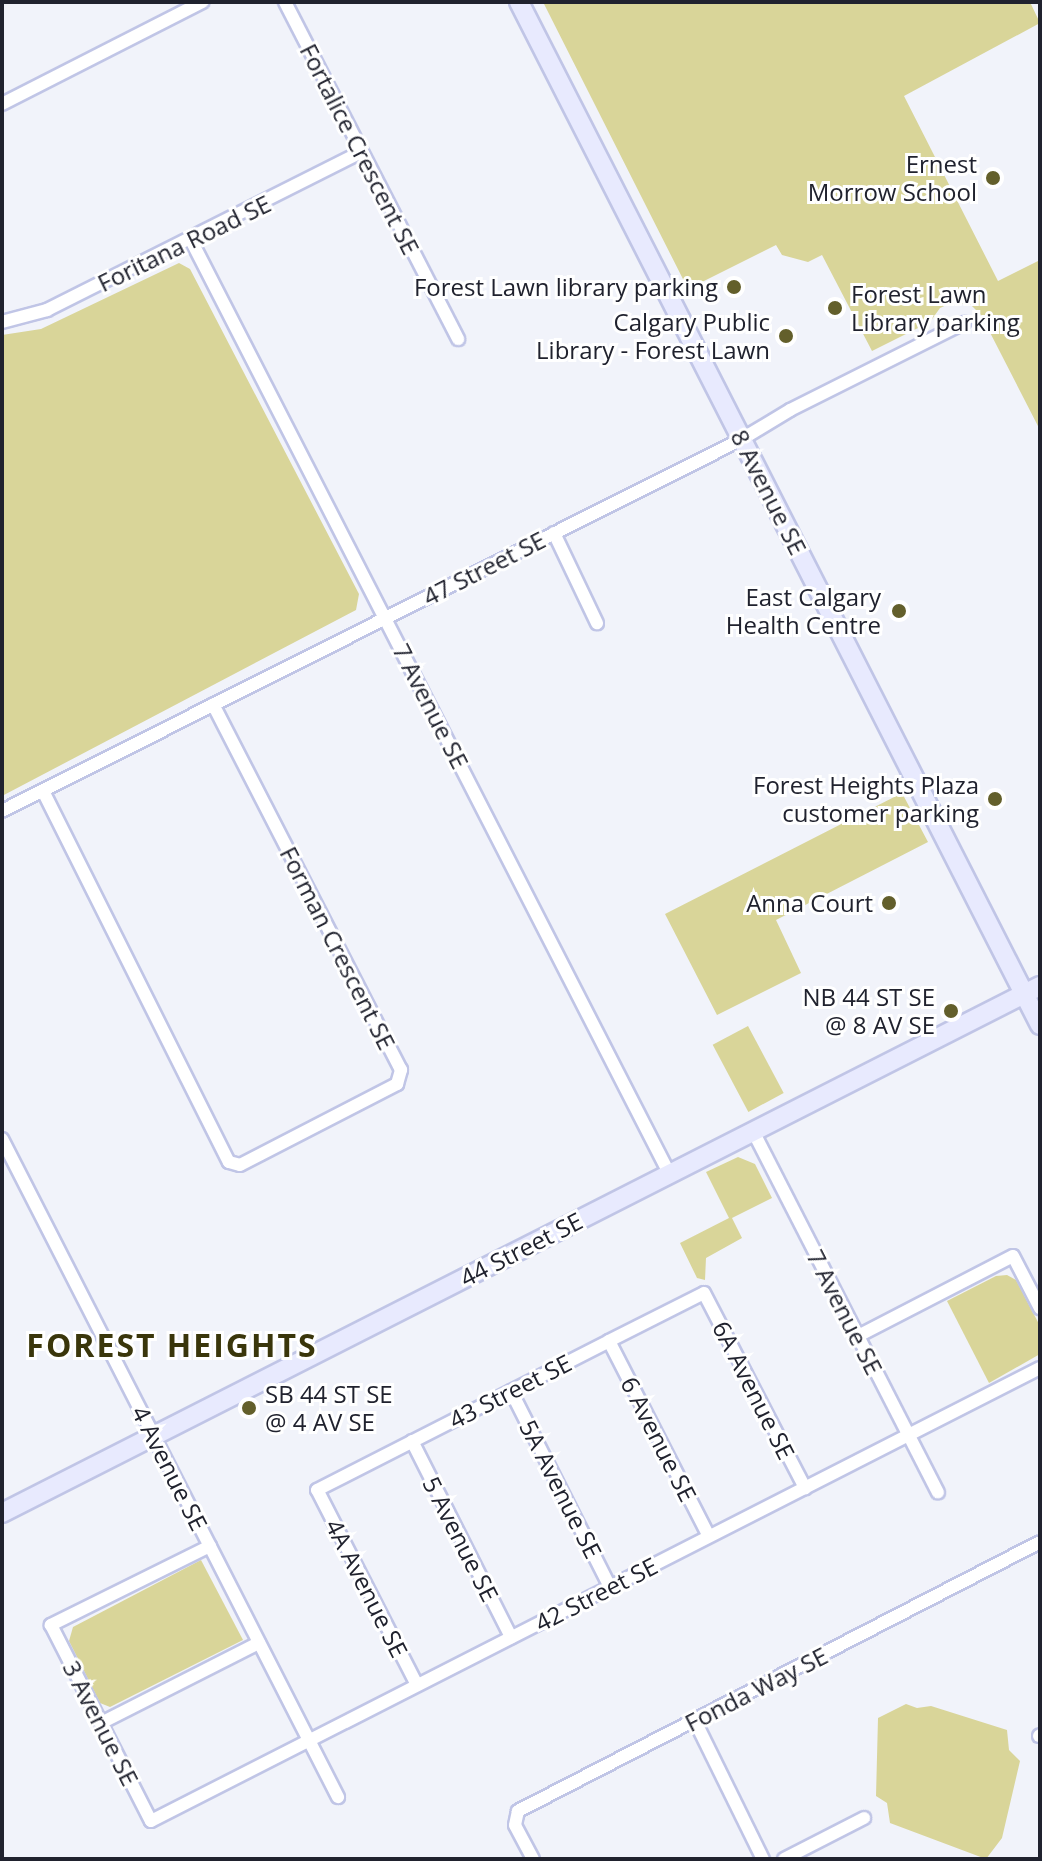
<!DOCTYPE html>
<html>
<head>
<meta charset="utf-8">
<style>
  body { margin:0 }
  #map { position:relative; width:1042px; height:1861px; overflow:hidden; background:#f1f3fa; font-family:"Open Sans",sans-serif }
  div>[style] { position:absolute }
  .green>* { inset:0; background:#d9d599; transform-origin:0 0 }
  .roads { filter:drop-shadow(2px 0 #c0c5e6) drop-shadow(-2px 0 #c0c5e6) drop-shadow(0 2px #c0c5e6) drop-shadow(0 -2px #c0c5e6) }
  .street>* { height:12px; margin:-6px; padding:0 6px; transform-origin:6px; border-radius:6px; background:#fff }
  .secondary>* { height:18px; margin:-9px; padding:0 9px; transform-origin:9px; border-radius:9px; background:#e8eafe }
  .dots>* { width:22px; height:22px; translate:-50% -50%; box-sizing:border-box; border:4px solid #fff; border-radius:50% }
  span { translate:-50% -50%; white-space:nowrap; text-align:center; line-height:1.15; -webkit-text-stroke:6px #fff; paint-order:stroke }
  .street-label { font-size:24px; color:#20222e }
  .poi-label { font-size:24px; color:#20222e }
  .right { translate:-100% -50%; text-align:right }
  .left { translate:0 -50%; text-align:left }
  .district-label { font-size:32px; color:#3a360b; font-weight:700; letter-spacing:2px }
  .frame { position:absolute; inset:0; border:4px solid #20222e; pointer-events:none }
</style>
</head>
<body>
<div id="map">
  <div class="green">
    <i style="clip-path:polygon(543px 2px,1030px 2px,1040px 23px,904px 96px,998px 281px,1040px 260px,1040px 430px,981px 315px,971px 305px,953px 302px,940px 308px,930px 322px,872px 351px,822px 255px,808px 262px,782px 255px,776px 245px,688px 289px)"></i>
    <i style="clip-path:polygon(179px 263px,190px 269px,359px 594px,356px 610px,2px 796px,2px 335px,41px 329px)"></i>
    <i style="clip-path:polygon(902px 793px,928px 842px,776px 920px,801px 973px,717px 1015px,665px 914px)"></i>
    <i style="left:748px;top:1026px;width:76px;height:40px;rotate:62deg"></i>
    <i style="clip-path:polygon(738px 1157px,755px 1164px,772px 1198px,732px 1218px,742px 1238px,706px 1258px,705px 1280px,697px 1278px,680px 1243px,729px 1218px,706px 1172px)"></i>
    <i style="clip-path:polygon(1007px 1275px,1016px 1280px,1040px 1326px,1040px 1354px,989px 1383px,947px 1301px,996px 1276px)"></i>
    <i style="clip-path:polygon(201px 1560px,243px 1640px,110px 1707px,100px 1703px,69px 1641px,73px 1627px)"></i>
    <i style="clip-path:polygon(906px 1704px,917px 1708px,931px 1706px,1007px 1730px,1009px 1750px,1020px 1761px,1002px 1838px,986px 1859px,890px 1823px,887px 1803px,876px 1796px,878px 1718px)"></i>
  </div>
  <div class="roads">
    <div class="street">
      <i style="left:285px;top:2px;width:379px;rotate:62.8deg"></i>
      <i style="left:2px;top:104px;width:225px;rotate:-27deg"></i>
      <i style="left:191px;top:240px;width:1048px;rotate:62.87deg"></i>
      <i style="left:2px;top:322px;width:47px;rotate:-14.9deg"></i>
      <i style="left:47px;top:310px;width:352px;rotate:-26.7deg"></i>
      <i style="left:554px;top:533px;width:100px;rotate:64.5deg"></i>
      <i style="left:43px;top:791px;width:415px;rotate:63.4deg"></i>
      <i style="left:229px;top:1162px;width:11px;rotate:15deg"></i>
      <i style="left:240px;top:1165px;width:177px;rotate:-27.3deg"></i>
      <i style="left:397px;top:1084px;width:15px;rotate:-74deg"></i>
      <i style="left:401px;top:1070px;width:411px;rotate:-117.2deg"></i>
      <i style="left:2px;top:811px;width:828px;rotate:-26.69deg"></i>
      <i style="left:742px;top:439px;width:56px;rotate:-31.1deg"></i>
      <i style="left:790px;top:410px;width:195px;rotate:-26.6deg"></i>
      <i style="left:753px;top:1131px;width:406px;rotate:62.9deg"></i>
      <i style="left:2px;top:1139px;width:739px;rotate:62.95deg"></i>
      <i style="left:858px;top:1336px;width:174px;rotate:-27.3deg"></i>
      <i style="left:1013px;top:1256px;width:59px;rotate:62.6deg"></i>
      <i style="left:609px;top:1341px;width:219px;rotate:62.9deg"></i>
      <i style="left:511px;top:1391px;width:220px;rotate:63.2deg"></i>
      <i style="left:412px;top:1441px;width:220px;rotate:63.2deg"></i>
      <i style="left:210px;top:1546px;width:178px;rotate:153.6deg"></i>
      <i style="left:51px;top:1625px;width:220px;rotate:63deg"></i>
      <i style="left:151px;top:1821px;width:998px;rotate:-27deg"></i>
      <i style="left:417px;top:1685px;width:219px;rotate:-117.1deg"></i>
      <i style="left:317px;top:1490px;width:328px;rotate:-27deg"></i>
      <i style="left:609px;top:1341px;width:106px;rotate:-26.8deg"></i>
      <i style="left:704px;top:1293px;width:220px;rotate:62.6deg"></i>
      <i style="left:695px;top:1721px;width:154px;rotate:63.8deg"></i>
      <i style="left:101px;top:1723px;width:177px;rotate:-26.9deg"></i>
      <i style="left:1039px;top:1736px;width:1px;rotate:-45deg"></i>
      <i style="left:533px;top:1859px;width:38px;rotate:-118deg"></i>
      <i style="left:515px;top:1825px;width:14px;rotate:-78deg"></i>
      <i style="left:518px;top:1811px;width:587px;rotate:-27.26deg"></i>
      <i style="left:784px;top:1859px;width:90px;rotate:-27.1deg"></i>
    </div>
    <div class="secondary">
      <i style="left:519px;top:2px;width:1148px;rotate:63.01deg"></i>
      <i style="left:2px;top:1513px;width:1164px;rotate:-26.92deg"></i>
    </div>
  </div>
  <div class="dots">
    <i style="left:993px;top:178px;background:#635f2b"></i>
    <i style="left:734px;top:287px;background:#635f2b"></i>
    <i style="left:835px;top:308px;background:#635f2b"></i>
    <i style="left:786px;top:336px;background:#635f2b"></i>
    <i style="left:899px;top:611px;background:#635f2b"></i>
    <i style="left:995px;top:799px;background:#635f2b"></i>
    <i style="left:889px;top:903px;background:#635f2b"></i>
    <i style="left:951px;top:1011px;background:#635f2b"></i>
    <i style="left:249px;top:1408px;background:#635f2b"></i>
  </div>
  <div class="street-label">
    <span style="left:360px;top:149px;rotate:63deg">Fortalice Crescent SE</span>
    <span style="left:184px;top:243px;rotate:-26deg">Foritana Road SE</span>
    <span style="left:769px;top:492px;rotate:63deg">8 Avenue SE</span>
    <span style="left:484px;top:568px;rotate:-27deg">47 Street SE</span>
    <span style="left:431px;top:706px;rotate:63deg">7 Avenue SE</span>
    <span style="left:338px;top:948px;rotate:63deg">Forman Crescent SE</span>
    <span style="left:521px;top:1249px;rotate:-27deg">44 Street SE</span>
    <span style="left:845px;top:1312px;rotate:63deg">7 Avenue SE</span>
    <span style="left:754px;top:1390px;rotate:63deg">6A Avenue SE</span>
    <span style="left:510px;top:1391px;rotate:-27deg">43 Street SE</span>
    <span style="left:659px;top:1439px;rotate:63deg">6 Avenue SE</span>
    <span style="left:170px;top:1468px;rotate:63deg">4 Avenue SE</span>
    <span style="left:561px;top:1489px;rotate:63deg">5A Avenue SE</span>
    <span style="left:461px;top:1539px;rotate:63deg">5 Avenue SE</span>
    <span style="left:367px;top:1588px;rotate:63deg">4A Avenue SE</span>
    <span style="left:596px;top:1594px;rotate:-27deg">42 Street SE</span>
    <span style="left:756px;top:1689px;rotate:-27deg">Fonda Way SE</span>
    <span style="left:101px;top:1723px;rotate:63deg">3 Avenue SE</span>
  </div>
  <div class="poi-label">
    <span class="right" style="left:977px;top:178px">Ernest<br>Morrow School</span>
    <span class="right" style="left:718px;top:287px">Forest Lawn library parking</span>
    <span class="left" style="left:851px;top:308px">Forest Lawn<br>Library parking</span>
    <span class="right" style="left:770px;top:336px">Calgary Public<br>Library - Forest Lawn</span>
    <span class="right" style="left:881px;top:611px">East Calgary<br>Health Centre</span>
    <span class="right" style="left:979px;top:799px">Forest Heights Plaza<br>customer parking</span>
    <span class="right" style="left:873px;top:903px">Anna Court</span>
    <span class="right" style="left:935px;top:1011px">NB 44 ST SE<br>@ 8 AV SE</span>
    <span class="left" style="left:265px;top:1408px">SB 44 ST SE<br>@ 4 AV SE</span>
  </div>
  <div class="district-label">
    <span style="left:172px;top:1345px">FOREST HEIGHTS</span>
  </div>
  <div class="frame"></div>
</div>
</body>
</html>
